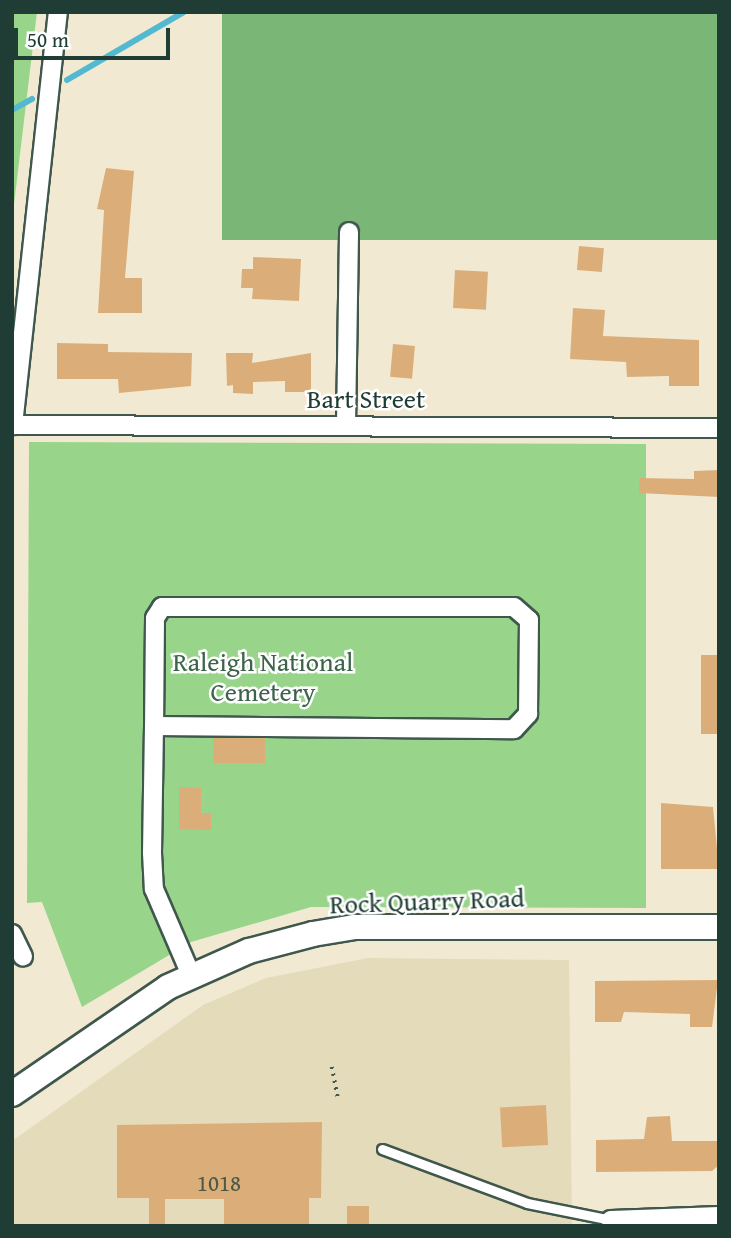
<!DOCTYPE html>
<html>
<head>
<meta charset="utf-8">
<style>
  body { margin:0 }
  #map { position:relative; width:731px; height:1238px; overflow:hidden; background:#f2e9d3; font-family:"Gentium Book Plus",serif }
  div>[style] { position:absolute }
  .built>* { inset:0; background:#e4dbba }
  .green>* { inset:0; background:#98d58a }
  .forest>* { inset:0; background:#7ab676; transform-origin:0 0 }
  .stream>* { height:6px; margin:-3px; padding:0 3px; transform-origin:3px; border-radius:3px; background:#52b9d0 }
  .building>* { inset:0; background:#dbae79; transform-origin:0 0 }
  .path>* { height:3.5px; margin-top:-1.75px; transform-origin:0; background:repeating-linear-gradient(90deg,#3f574c 0 2px,transparent 0 7px) }
  .roads { filter:drop-shadow(2px 0 #3f574c) drop-shadow(-2px 0 #3f574c) drop-shadow(0 2px #3f574c) drop-shadow(0 -2px #3f574c) }
  .service>* { height:9px; margin:-4.5px; padding:0 4.5px; transform-origin:4.5px; border-radius:4.5px; background:#fff }
  .minor>* { height:18px; margin:-9px; padding:0 9px; transform-origin:9px; border-radius:9px; background:#fff }
  .secondary>* { height:24px; margin:-12px; padding:0 12px; transform-origin:12px; border-radius:12px; background:#fff }
  span { translate:-50% -50%; white-space:nowrap; text-align:center; line-height:1.15; -webkit-text-stroke:5px #fff; paint-order:stroke }
  .number-label { font-size:23px; color:#4e5945 }
  .number-label span { -webkit-text-stroke-width:0 }
  .street-label { font-size:26px; color:#1f3d34 }
  .park-label { font-size:26px; color:#3d634a }
  .frame { position:absolute; inset:0; border:14px solid #1f3d34; pointer-events:none }
  .scale { position:absolute; left:14px; top:28px; width:156px; height:32px; box-sizing:border-box; border:4px solid #1f3d34; border-top:0; padding-left:9px; font-size:21px; line-height:24px; white-space:nowrap; color:#1f3d34; -webkit-text-stroke:5px #fff; paint-order:stroke }
</style>
</head>
<body>
<div id="map">
  <div class="built">
    <i style="clip-path:polygon(368px 958px,569px 960px,572px 1226px,12px 1226px,12px 1141px,203px 1005px,266px 978px)"></i>
  </div>
  <div class="green">
    <i style="clip-path:polygon(12px 12px,37px 12px,12px 221px)"></i>
    <i style="clip-path:polygon(29px 442px,646px 444px,646px 908px,311px 907px,191px 942px,82px 1007px,42px 902px,27px 903px)"></i>
  </div>
  <div class="forest">
    <i style="left:222px;top:12px;width:497px;height:228px"></i>
  </div>
  <div class="stream">
    <i style="left:67px;top:80px;width:135px;rotate:-30.2deg"></i>
    <i style="left:12px;top:110px;width:23px;rotate:-29deg"></i>
  </div>
  <div class="building">
    <i style="clip-path:polygon(106px 168px,134px 171px,125px 278px,142px 278px,142px 313px,98px 313px,104px 210px,97px 209px)"></i>
    <i style="left:579px;top:246px;width:25px;height:24px;rotate:5deg"></i>
    <i style="clip-path:polygon(253px 257px,301px 259px,299px 301px,252px 299px,253px 288px,241px 288px,242px 269px,253px 269px)"></i>
    <i style="left:455px;top:270px;width:33px;height:38px;rotate:3deg"></i>
    <i style="clip-path:polygon(573px 308px,605px 310px,603px 336px,699px 340px,699px 386px,669px 386px,669px 376px,627px 377px,626px 362px,570px 359px)"></i>
    <i style="clip-path:polygon(57px 343px,108px 344px,108px 352px,192px 353px,191px 386px,119px 393px,118px 379px,57px 379px)"></i>
    <i style="left:393px;top:344px;width:22px;height:33px;rotate:5deg"></i>
    <i style="clip-path:polygon(226px 353px,253px 353px,252px 363px,311px 353px,311px 392px,285px 392px,285px 381px,253px 382px,253px 394px,233px 393px,233px 385px,227px 386px)"></i>
    <i style="clip-path:polygon(719px 470px,719px 497px,639px 493px,639px 478px,694px 479px,694px 471px)"></i>
    <i style="left:701px;top:655px;width:18px;height:79px"></i>
    <i style="left:213px;top:738px;width:52px;height:25px"></i>
    <i style="clip-path:polygon(179px 787px,201px 788px,201px 813px,211px 813px,211px 830px,179px 829px)"></i>
    <i style="clip-path:polygon(661px 803px,713px 807px,719px 869px,661px 869px)"></i>
    <i style="clip-path:polygon(718px 980px,712px 1027px,690px 1027px,690px 1014px,624px 1012px,621px 1022px,595px 1022px,595px 981px)"></i>
    <i style="left:546px;top:1105px;width:40px;height:46px;rotate:87deg"></i>
    <i style="clip-path:polygon(670px 1116px,672px 1141px,719px 1141px,719px 1165px,712px 1171px,596px 1172px,596px 1140px,644px 1139px,647px 1117px)"></i>
    <i style="clip-path:polygon(322px 1122px,321px 1198px,309px 1198px,309px 1226px,224px 1226px,224px 1199px,165px 1199px,165px 1226px,149px 1226px,149px 1198px,117px 1198px,117px 1125px)"></i>
    <i style="left:347px;top:1206px;width:22px;height:20px"></i>
  </div>
  <div class="path">
    <i style="left:332px;top:1067px;width:32px;rotate:79deg"></i>
  </div>
  <div class="roads">
    <div class="service">
      <i style="left:382px;top:1149px;width:155px;rotate:20.4deg"></i>
      <i style="left:527px;top:1203px;width:86px;rotate:11.4deg"></i>
    </div>
    <div class="minor">
      <i style="left:12px;top:425px;width:707px;rotate:0.24deg"></i>
      <i style="left:13px;top:425px;width:415px;rotate:-83.8deg"></i>
      <i style="left:346px;top:425px;width:193px;rotate:-89.1deg"></i>
      <i style="left:154px;top:726px;width:360px;rotate:0.5deg"></i>
      <i style="left:514px;top:729px;width:21px;rotate:-47deg"></i>
      <i style="left:528px;top:714px;width:94px;rotate:-89.4deg"></i>
      <i style="left:529px;top:620px;width:20px;rotate:-139deg"></i>
      <i style="left:514px;top:607px;width:352px;rotate:180deg"></i>
      <i style="left:162px;top:607px;width:13px;rotate:122deg"></i>
      <i style="left:155px;top:618px;width:108px;rotate:90.5deg"></i>
      <i style="left:154px;top:726px;width:127px;rotate:90.9deg"></i>
      <i style="left:152px;top:853px;width:36px;rotate:87deg"></i>
      <i style="left:154px;top:889px;width:94px;rotate:66.7deg"></i>
      <i style="left:12px;top:934px;width:25px;rotate:64deg"></i>
      <i style="left:612px;top:1226px;width:6px;rotate:-99deg"></i>
      <i style="left:611px;top:1220px;width:108px;rotate:-2.1deg"></i>
    </div>
    <div class="secondary">
      <i style="left:12px;top:1094px;width:189px;rotate:-34.4deg"></i>
      <i style="left:168px;top:987px;width:89px;rotate:-24deg"></i>
      <i style="left:249px;top:951px;width:66px;rotate:-14.9deg"></i>
      <i style="left:313px;top:934px;width:43px;rotate:-9.5deg"></i>
      <i style="left:355px;top:927px;width:364px"></i>
    </div>
  </div>
  <div class="number-label">
    <span style="left:219px;top:1183px">1018</span>
  </div>
  <div class="street-label">
    <span style="left:366px;top:399px">Bart Street</span>
    <span style="left:427px;top:901px;rotate:-2deg">Rock Quarry Road</span>
  </div>
  <div class="park-label">
    <span style="left:263px;top:677px">Raleigh National<br>Cemetery</span>
  </div>
  <div class="frame"></div>
  <div class="scale">50 m</div>
</div>
</body>
</html>
